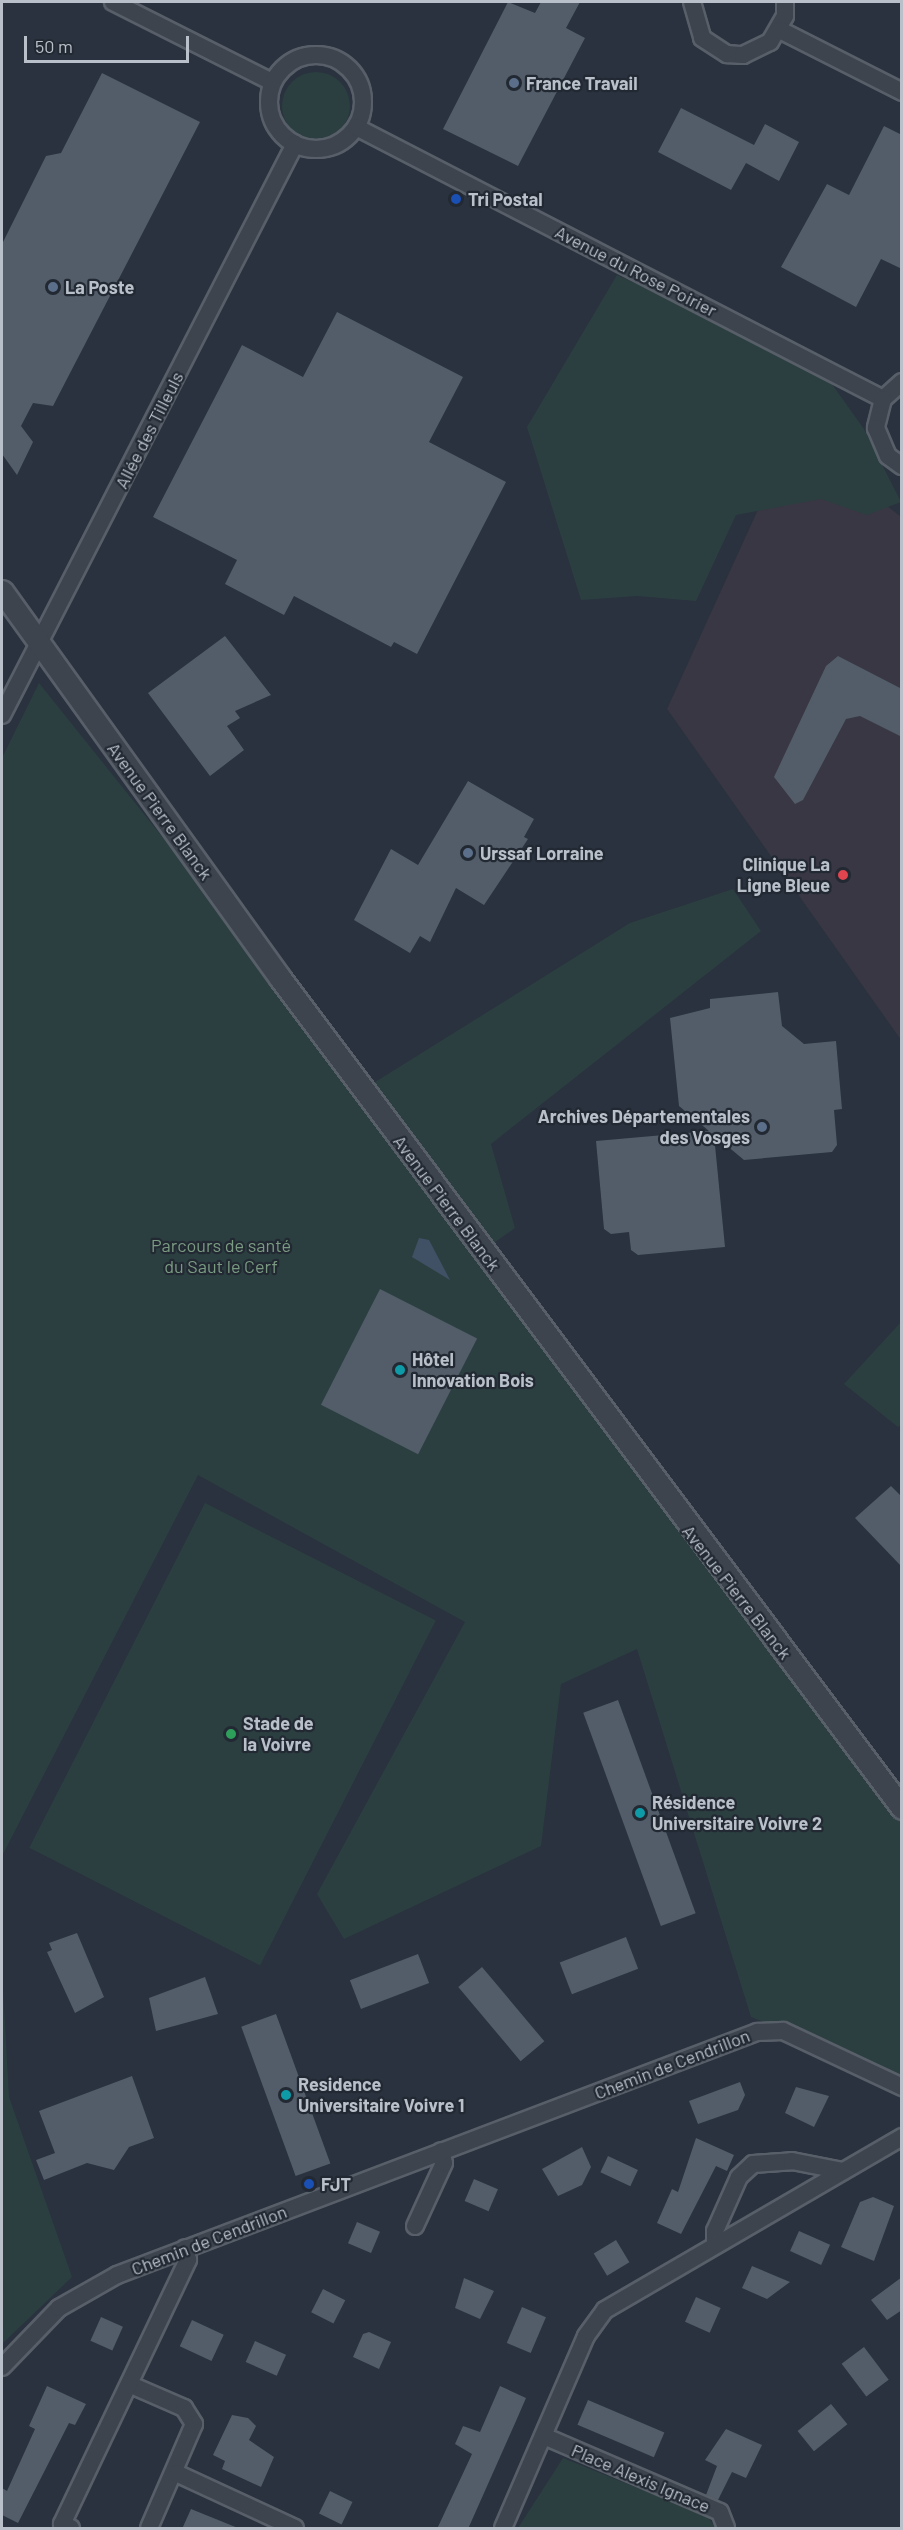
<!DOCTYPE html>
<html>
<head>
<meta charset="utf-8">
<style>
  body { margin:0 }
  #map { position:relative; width:903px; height:2530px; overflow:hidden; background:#29323e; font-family:Barlow,sans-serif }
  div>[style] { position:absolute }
  .medical>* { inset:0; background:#383743 }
  .green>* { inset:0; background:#2c3f40; transform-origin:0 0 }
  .round { border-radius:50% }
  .water>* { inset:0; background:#415165 }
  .building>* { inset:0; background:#525d69; transform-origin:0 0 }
  .roads { filter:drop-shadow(2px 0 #585f69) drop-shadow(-2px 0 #585f69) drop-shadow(0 2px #585f69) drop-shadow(0 -2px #585f69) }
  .minor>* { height:16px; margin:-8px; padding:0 8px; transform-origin:8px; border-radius:8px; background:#3d444e }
  .minor>.ring { margin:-8px; padding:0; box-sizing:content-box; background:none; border:16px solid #3d444e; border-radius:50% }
  .tertiary>* { height:21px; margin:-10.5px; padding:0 10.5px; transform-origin:10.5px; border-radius:10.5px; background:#3d444e }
  .dots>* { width:16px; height:16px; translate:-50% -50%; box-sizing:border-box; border:3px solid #222933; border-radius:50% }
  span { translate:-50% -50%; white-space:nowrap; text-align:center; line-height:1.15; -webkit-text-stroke:4.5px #222933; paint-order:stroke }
  .poi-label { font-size:18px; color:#b9c0c9; font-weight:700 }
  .left { translate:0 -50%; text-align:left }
  .right { translate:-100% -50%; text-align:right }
  .street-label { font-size:18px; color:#b9c0c9 }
  .park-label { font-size:18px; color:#7a9b82 }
  .frame { position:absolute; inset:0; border:3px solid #b9c0c9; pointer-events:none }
  .scale { position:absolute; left:24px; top:36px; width:165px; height:27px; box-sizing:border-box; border:3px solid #b9c0c9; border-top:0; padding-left:8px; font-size:18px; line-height:21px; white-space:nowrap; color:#b9c0c9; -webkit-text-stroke:4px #222933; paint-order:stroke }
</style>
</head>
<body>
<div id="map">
  <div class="medical">
    <i style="clip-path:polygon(861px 485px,901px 517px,901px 1040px,667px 709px,761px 503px)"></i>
  </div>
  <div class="green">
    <i class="round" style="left:282px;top:72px;width:68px;height:68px"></i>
    <i style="clip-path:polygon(617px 275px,819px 366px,864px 429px,901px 502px,867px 515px,821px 499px,736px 515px,696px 601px,637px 596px,581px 600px,527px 427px)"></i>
    <i style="clip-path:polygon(39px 683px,364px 1089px,630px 923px,733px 889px,761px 931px,491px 1144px,515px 1228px,481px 1252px,901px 1818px,901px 2075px,751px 2017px,637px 1649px,561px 1684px,541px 1846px,344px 1939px,317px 1894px,465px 1622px,198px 1475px,2px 1856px,2px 758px)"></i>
    <i style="clip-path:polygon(901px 1322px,902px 1424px,898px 1427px,844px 1384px)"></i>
    <i style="left:205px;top:1503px;width:259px;height:387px;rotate:27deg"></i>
    <i style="clip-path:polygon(2px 1970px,9px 2097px,72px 2277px,2px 2344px)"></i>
    <i style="clip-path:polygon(563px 2458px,707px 2516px,716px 2528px,518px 2528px)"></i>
  </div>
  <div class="water">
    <i style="clip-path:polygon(419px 1238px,429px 1240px,450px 1280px,412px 1257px)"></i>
  </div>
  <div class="building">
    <i style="clip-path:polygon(508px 2px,535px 13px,541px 2px,580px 2px,566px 28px,585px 38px,518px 166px,443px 129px)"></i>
    <i style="clip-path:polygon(102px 73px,200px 122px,53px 406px,33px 403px,21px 426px,33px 442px,17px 475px,2px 454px,2px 244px,46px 156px,61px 153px)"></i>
    <i style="clip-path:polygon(681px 108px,754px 145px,765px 124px,799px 142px,779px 181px,746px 163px,731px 190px,658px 152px)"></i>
    <i style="clip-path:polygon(884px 126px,902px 135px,902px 269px,881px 259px,856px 307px,781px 267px,827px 184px,849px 195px)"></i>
    <i style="clip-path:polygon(337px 312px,463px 377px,429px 442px,506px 482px,417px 654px,394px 642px,391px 647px,294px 596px,284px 615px,225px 584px,237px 560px,153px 517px,242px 345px,303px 377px)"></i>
    <i style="clip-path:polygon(225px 636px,271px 695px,235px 711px,240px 718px,227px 726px,244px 750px,210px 776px,148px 693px)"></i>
    <i style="clip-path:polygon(838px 656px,902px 689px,902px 737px,860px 716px,846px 719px,803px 800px,795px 804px,774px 777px,826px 666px)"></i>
    <i style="clip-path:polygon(468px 781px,534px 819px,524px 837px,528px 839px,484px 905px,456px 888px,430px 942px,420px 936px,410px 953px,354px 920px,391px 849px,418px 865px)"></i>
    <i style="clip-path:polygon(778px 992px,782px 1026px,804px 1044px,836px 1041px,842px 1109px,834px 1110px,837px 1145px,832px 1152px,744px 1160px,714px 1135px,725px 1247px,638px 1255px,631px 1250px,629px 1232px,611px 1234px,604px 1229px,596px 1141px,709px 1131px,679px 1106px,670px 1018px,710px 1008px,710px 999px)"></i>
    <i style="left:380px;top:1289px;width:109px;height:130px;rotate:27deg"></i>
    <i style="clip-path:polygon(891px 1486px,902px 1497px,902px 1567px,855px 1518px)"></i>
    <i style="left:618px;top:1700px;width:227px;height:37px;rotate:70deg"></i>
    <i style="clip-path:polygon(77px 1933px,104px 1997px,75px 2013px,47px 1952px,52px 1950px,49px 1943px)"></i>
    <i style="left:626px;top:1937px;width:34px;height:71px;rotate:69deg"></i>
    <i style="left:418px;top:1954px;width:31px;height:73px;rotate:69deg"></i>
    <i style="left:482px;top:1967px;width:97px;height:31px;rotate:50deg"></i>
    <i style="clip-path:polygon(205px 1977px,218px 2014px,156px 2031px,149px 1998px)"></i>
    <i style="left:276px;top:2014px;width:159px;height:37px;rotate:70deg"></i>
    <i style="clip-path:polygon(132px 2076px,154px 2138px,129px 2147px,114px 2170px,87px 2163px,44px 2180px,36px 2160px,55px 2153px,39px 2111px)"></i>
    <i style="clip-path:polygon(740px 2082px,745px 2095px,738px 2110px,698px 2124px,689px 2101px)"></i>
    <i style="clip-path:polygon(796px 2087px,829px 2096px,814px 2127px,785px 2113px)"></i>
    <i style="clip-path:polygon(696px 2138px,734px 2155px,727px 2171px,716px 2166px,681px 2234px,657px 2223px,672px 2189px,678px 2192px)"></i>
    <i style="clip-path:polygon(582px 2147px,591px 2167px,582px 2185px,558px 2196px,542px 2169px)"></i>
    <i style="left:608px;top:2156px;width:33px;height:18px;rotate:25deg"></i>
    <i style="left:474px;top:2179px;width:26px;height:24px;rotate:23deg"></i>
    <i style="clip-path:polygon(873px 2197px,894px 2206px,874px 2261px,841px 2247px,860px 2202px)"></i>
    <i style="left:357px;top:2222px;width:25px;height:23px;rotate:23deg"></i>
    <i style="left:799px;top:2231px;width:34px;height:22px;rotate:24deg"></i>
    <i style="left:616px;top:2240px;width:26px;height:26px;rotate:59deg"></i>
    <i style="clip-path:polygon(752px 2266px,790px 2282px,767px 2299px,742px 2288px)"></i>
    <i style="clip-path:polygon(902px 2277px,902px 2310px,887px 2320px,871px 2300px)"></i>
    <i style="clip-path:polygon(464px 2278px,494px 2291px,480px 2319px,455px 2308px)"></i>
    <i style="left:323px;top:2289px;width:25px;height:26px;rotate:27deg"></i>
    <i style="left:696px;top:2297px;width:27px;height:27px;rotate:24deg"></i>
    <i style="left:522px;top:2307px;width:26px;height:39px;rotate:23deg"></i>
    <i style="left:101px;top:2317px;width:24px;height:26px;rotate:24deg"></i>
    <i style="left:192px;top:2320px;width:35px;height:29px;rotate:25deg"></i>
    <i style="clip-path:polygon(369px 2332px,391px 2342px,379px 2369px,353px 2357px,363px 2334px)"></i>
    <i style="left:255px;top:2341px;width:34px;height:23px;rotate:24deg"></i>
    <i style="left:864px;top:2347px;width:41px;height:28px;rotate:53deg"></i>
    <i style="clip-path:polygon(47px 2386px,86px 2404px,75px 2425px,69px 2423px,18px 2523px,2px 2515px,2px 2488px,7px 2491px,35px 2429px,29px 2426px)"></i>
    <i style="clip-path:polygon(500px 2386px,526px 2398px,516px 2421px,468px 2529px,437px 2529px,472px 2454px,455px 2444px,463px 2426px,480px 2432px)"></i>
    <i style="left:588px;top:2400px;width:83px;height:27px;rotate:23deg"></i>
    <i style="left:831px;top:2404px;width:26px;height:43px;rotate:51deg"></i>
    <i style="clip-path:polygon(232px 2415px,248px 2418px,256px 2426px,249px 2440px,274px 2457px,261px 2487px,222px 2469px,225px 2461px,213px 2455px)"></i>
    <i style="clip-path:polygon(726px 2429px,762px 2445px,746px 2478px,732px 2472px,718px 2500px,706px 2495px,717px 2466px,705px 2460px)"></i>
    <i style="left:330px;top:2491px;width:25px;height:25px;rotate:26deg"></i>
    <i style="clip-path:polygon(191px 2509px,238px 2528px,238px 2529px,182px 2529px)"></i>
  </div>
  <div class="roads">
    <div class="minor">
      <i style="left:113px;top:2px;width:178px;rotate:26.7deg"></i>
      <i style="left:692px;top:2px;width:37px;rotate:74deg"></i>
      <i style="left:702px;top:38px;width:30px;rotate:33deg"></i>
      <i style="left:727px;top:54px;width:16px;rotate:4deg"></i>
      <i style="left:743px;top:55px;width:30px;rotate:-26deg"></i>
      <i style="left:770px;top:42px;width:30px;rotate:-60deg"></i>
      <i style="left:785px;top:16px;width:14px;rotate:-90deg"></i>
      <i style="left:780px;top:30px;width:137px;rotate:26.9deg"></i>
      <i class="ring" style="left:269px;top:55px;width:78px;height:78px"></i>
      <i style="left:356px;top:127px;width:593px;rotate:27.3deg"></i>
      <i style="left:902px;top:382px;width:25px;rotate:138deg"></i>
      <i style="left:883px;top:399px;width:30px;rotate:104deg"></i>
      <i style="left:876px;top:428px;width:30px;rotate:67deg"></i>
      <i style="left:888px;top:456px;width:17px;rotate:36deg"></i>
      <i style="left:2px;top:715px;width:642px;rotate:-62.84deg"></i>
      <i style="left:415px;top:2226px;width:69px;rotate:-65.3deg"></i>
      <i style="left:444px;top:2163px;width:12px;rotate:-104deg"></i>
      <i style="left:715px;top:2245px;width:14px;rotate:-90deg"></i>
      <i style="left:715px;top:2231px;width:59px;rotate:-66deg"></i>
      <i style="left:739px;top:2177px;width:19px;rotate:-43deg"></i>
      <i style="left:753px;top:2164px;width:39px;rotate:-4deg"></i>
      <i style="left:792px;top:2161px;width:52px;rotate:11.1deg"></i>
      <i style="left:2px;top:2367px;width:82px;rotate:-46deg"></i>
      <i style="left:59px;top:2308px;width:67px;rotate:-29.6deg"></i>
      <i style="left:117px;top:2275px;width:685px;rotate:-20.79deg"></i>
      <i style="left:757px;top:2032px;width:26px;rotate:-2deg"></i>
      <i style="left:783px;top:2031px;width:132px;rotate:25.2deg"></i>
      <i style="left:131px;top:2385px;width:58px;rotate:23.5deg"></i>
      <i style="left:184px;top:2408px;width:19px;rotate:58deg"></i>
      <i style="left:194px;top:2424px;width:113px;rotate:113.4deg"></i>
      <i style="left:546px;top:2437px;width:189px;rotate:23.3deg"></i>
      <i style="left:720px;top:2512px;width:17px;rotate:69deg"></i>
      <i style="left:176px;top:2473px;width:131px;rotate:24.8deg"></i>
      <i style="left:71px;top:2528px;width:10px;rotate:-156deg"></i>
      <i style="left:62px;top:2524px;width:293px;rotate:-64.5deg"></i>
      <i style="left:188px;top:2260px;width:12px;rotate:-104deg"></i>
      <i style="left:503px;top:2528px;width:209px;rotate:-66.6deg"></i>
      <i style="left:586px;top:2336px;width:32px;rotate:-54deg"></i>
      <i style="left:605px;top:2310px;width:344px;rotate:-30.2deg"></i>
    </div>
    <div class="tertiary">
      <i style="left:2px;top:591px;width:477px;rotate:54.3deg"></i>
      <i style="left:280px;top:978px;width:1037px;rotate:53.15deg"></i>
    </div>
  </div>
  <div class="dots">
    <i style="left:514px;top:83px;background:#5c6f8a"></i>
    <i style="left:456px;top:199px;background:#1a4fb4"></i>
    <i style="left:53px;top:287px;background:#5c6f8a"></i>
    <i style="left:468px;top:853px;background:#5c6f8a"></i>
    <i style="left:843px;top:875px;background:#e0444e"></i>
    <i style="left:762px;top:1127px;background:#5c6f8a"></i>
    <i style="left:400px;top:1370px;background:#0f9aa8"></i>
    <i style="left:231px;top:1734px;background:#2e9e5b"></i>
    <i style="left:640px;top:1813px;background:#0f9aa8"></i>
    <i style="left:286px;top:2095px;background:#0f9aa8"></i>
    <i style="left:309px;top:2184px;background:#1a4fb4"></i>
  </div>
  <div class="poi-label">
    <span class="left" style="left:526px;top:83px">France Travail</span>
    <span class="left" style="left:468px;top:199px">Tri Postal</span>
    <span class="left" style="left:65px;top:287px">La Poste</span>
    <span class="left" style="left:480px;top:853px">Urssaf Lorraine</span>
    <span class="right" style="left:830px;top:875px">Clinique La<br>Ligne Bleue</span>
    <span class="right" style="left:750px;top:1127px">Archives Départementales<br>des Vosges</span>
    <span class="left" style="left:412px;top:1370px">Hôtel<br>Innovation Bois</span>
    <span class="left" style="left:243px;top:1734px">Stade de<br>la Voivre</span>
    <span class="left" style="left:652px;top:1813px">Résidence<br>Universitaire Voivre 2</span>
    <span class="left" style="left:298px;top:2095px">Residence<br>Universitaire Voivre 1</span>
    <span class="left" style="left:321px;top:2184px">FJT</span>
  </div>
  <div class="street-label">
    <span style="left:636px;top:271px;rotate:27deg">Avenue du Rose Poirier</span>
    <span style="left:149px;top:430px;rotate:-63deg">Allée des Tilleuls</span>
    <span style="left:160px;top:811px;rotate:54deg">Avenue Pierre Blanck</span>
    <span style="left:447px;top:1203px;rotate:53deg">Avenue Pierre Blanck</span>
    <span style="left:737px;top:1592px;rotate:52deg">Avenue Pierre Blanck</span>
    <span style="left:672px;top:2064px;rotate:-21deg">Chemin de Cendrillon</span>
    <span style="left:209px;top:2240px;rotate:-21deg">Chemin de Cendrillon</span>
    <span style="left:641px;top:2478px;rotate:23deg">Place Alexis Ignace</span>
  </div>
  <div class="park-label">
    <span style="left:221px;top:1256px">Parcours de santé<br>du Saut le Cerf</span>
  </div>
  <div class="frame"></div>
  <div class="scale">50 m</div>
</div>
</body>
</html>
